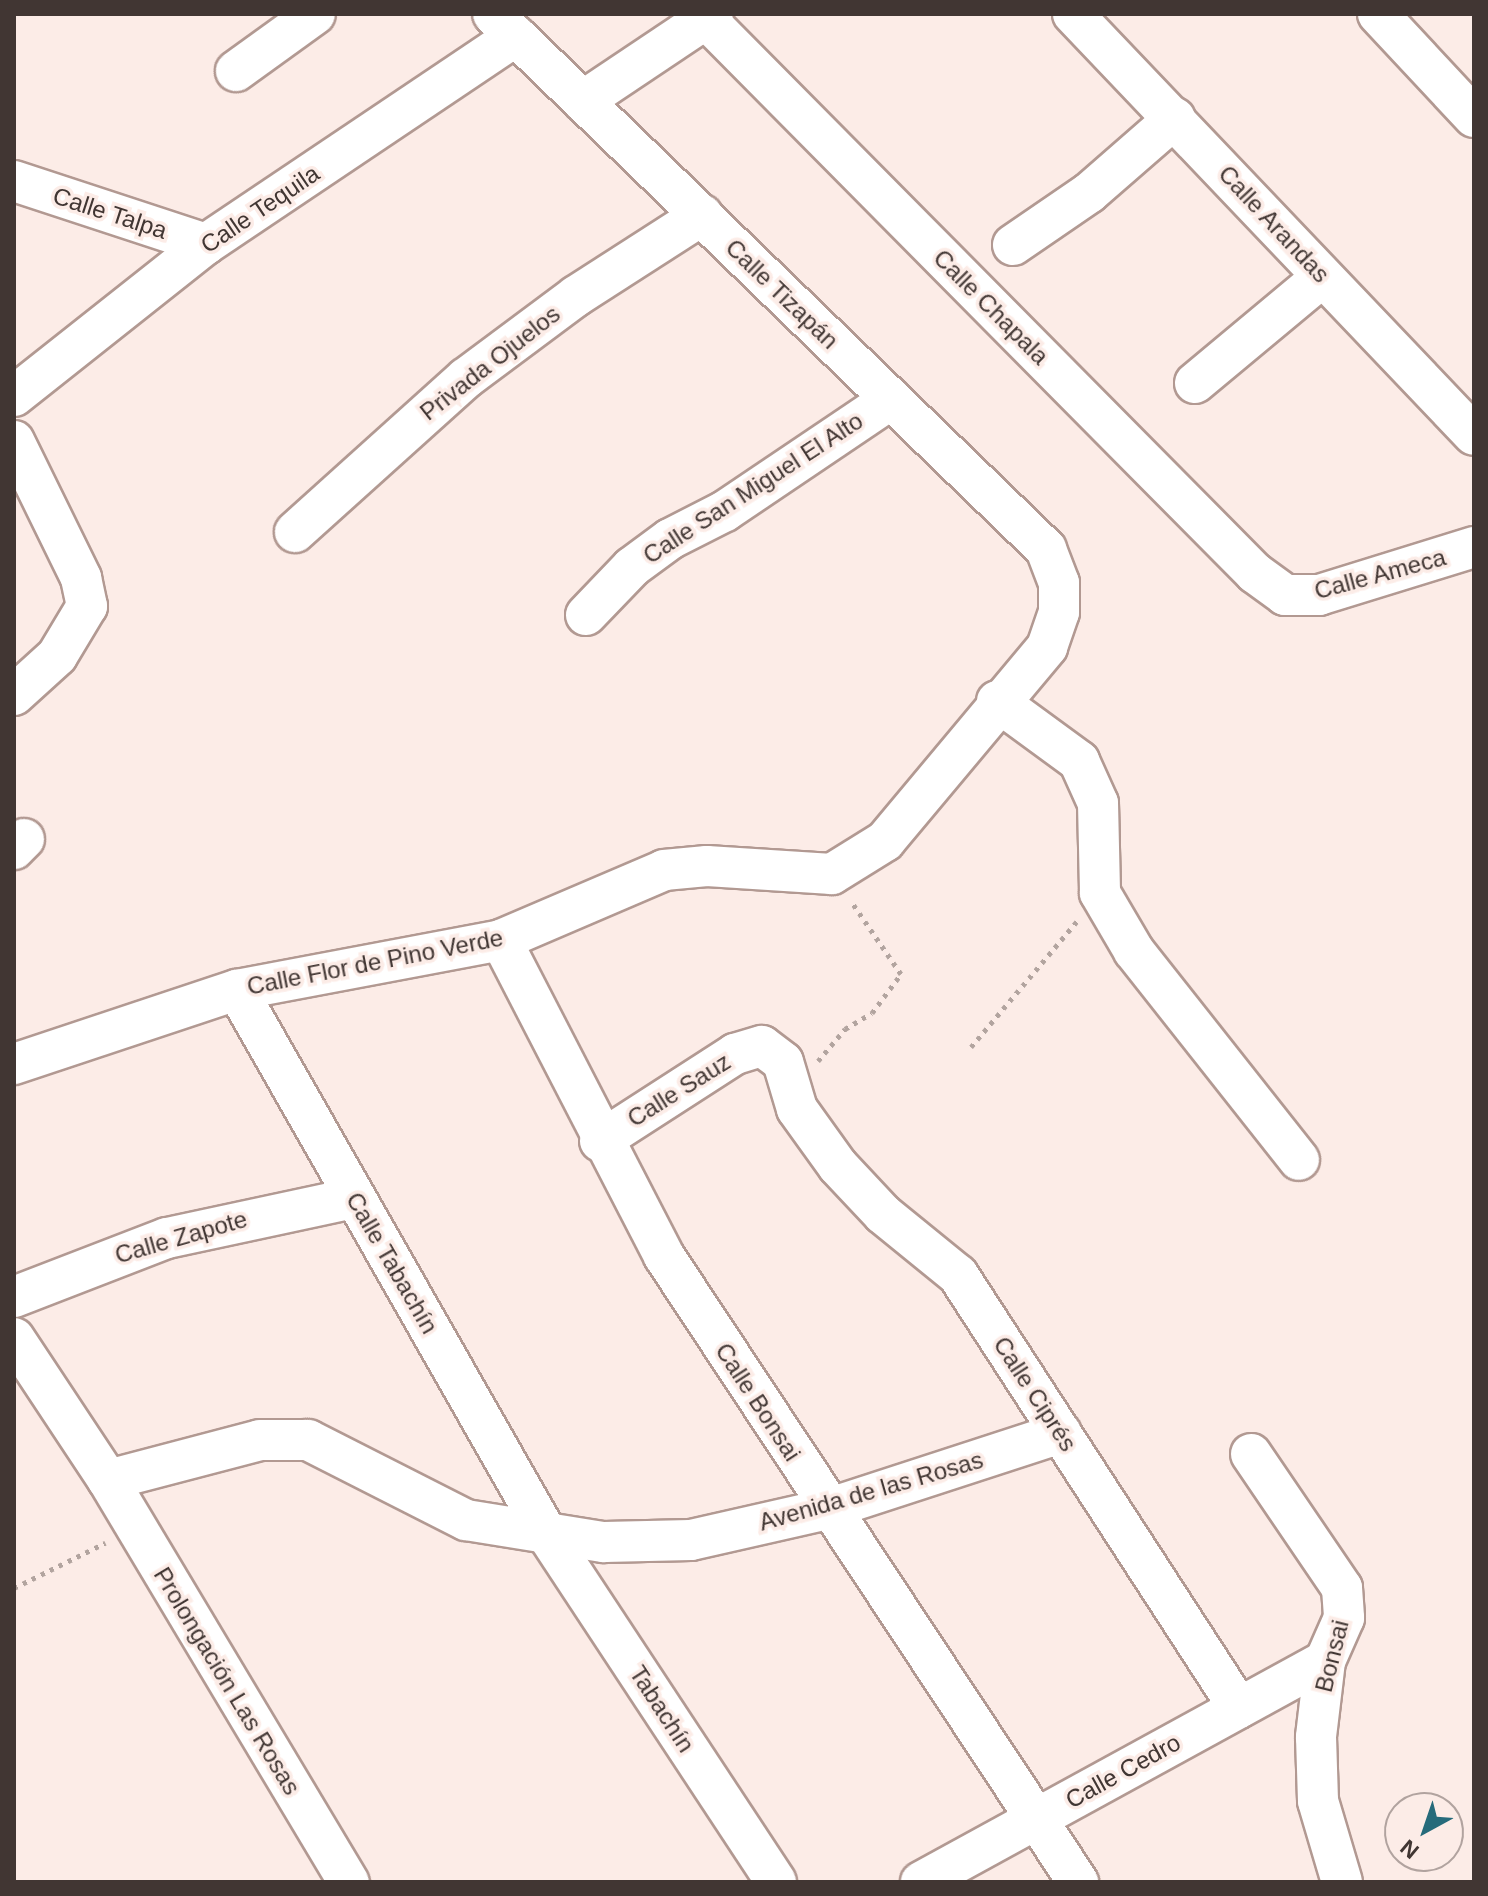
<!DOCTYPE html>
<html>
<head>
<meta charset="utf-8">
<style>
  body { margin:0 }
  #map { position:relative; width:1488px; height:1896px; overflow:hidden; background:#fcece7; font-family:Helvetica,sans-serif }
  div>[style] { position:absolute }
  .path>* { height:5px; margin-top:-2.5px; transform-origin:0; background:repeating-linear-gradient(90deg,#b2a49f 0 4px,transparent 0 10px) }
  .roads { filter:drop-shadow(2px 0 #b29992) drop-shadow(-2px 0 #b29992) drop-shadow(0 2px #b29992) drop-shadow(0 -2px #b29992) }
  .minor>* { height:40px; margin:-20px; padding:0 20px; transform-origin:20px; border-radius:20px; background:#fff }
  span { translate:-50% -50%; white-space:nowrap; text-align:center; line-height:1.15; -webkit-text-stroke:7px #fcece7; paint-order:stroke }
  .street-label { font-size:24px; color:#413633 }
  .frame { position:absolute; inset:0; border:16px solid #413633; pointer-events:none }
  .north { position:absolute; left:1384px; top:1792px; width:80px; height:80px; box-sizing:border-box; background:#fcece7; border:2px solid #b1a39f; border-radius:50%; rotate:220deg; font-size:22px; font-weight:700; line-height:32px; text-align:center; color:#413633 }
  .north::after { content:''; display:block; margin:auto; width:28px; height:36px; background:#266b7b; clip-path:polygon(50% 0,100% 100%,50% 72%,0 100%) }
</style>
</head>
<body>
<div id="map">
  <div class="path">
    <i style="left:971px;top:1047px;width:165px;rotate:-49.9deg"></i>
    <i style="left:818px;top:1061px;width:42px;rotate:-49.8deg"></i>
    <i style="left:845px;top:1029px;width:31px;rotate:-31deg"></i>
    <i style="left:872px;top:1013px;width:49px;rotate:-53.4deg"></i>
    <i style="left:901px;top:974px;width:85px;rotate:-124.4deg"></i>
    <i style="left:14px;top:1588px;width:102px;rotate:-26.3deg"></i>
  </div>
  <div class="roads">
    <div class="minor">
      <i style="left:701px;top:14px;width:787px;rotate:45.26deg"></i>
      <i style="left:1255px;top:573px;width:37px;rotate:36deg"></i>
      <i style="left:1285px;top:595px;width:34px"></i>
      <i style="left:1319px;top:595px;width:162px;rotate:-17.2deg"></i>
      <i style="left:1073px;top:14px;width:581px;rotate:46.39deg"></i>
      <i style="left:1378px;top:14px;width:141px;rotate:47deg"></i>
      <i style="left:236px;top:71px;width:97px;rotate:-35.8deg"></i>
      <i style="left:583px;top:101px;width:156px;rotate:-33.8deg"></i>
      <i style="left:14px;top:181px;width:202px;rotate:18.2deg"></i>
      <i style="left:1013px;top:245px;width:92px;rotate:-34.4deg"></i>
      <i style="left:1089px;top:193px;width:114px;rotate:-41.1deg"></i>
      <i style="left:1195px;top:383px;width:165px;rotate:-39.8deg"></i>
      <i style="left:14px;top:396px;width:245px;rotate:-38.4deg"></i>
      <i style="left:206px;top:244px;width:373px;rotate:-33.9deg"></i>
      <i style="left:14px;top:441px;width:153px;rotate:63.9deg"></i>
      <i style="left:81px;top:578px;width:29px;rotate:78deg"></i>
      <i style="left:87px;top:606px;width:58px;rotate:121deg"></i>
      <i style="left:57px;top:656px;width:58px;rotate:137.8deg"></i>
      <i style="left:295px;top:532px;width:230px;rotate:-42deg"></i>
      <i style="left:466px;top:378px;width:137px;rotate:-36.7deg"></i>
      <i style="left:576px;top:296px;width:150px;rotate:-32.7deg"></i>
      <i style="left:586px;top:615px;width:66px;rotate:-46.2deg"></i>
      <i style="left:632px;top:567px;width:47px;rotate:-36.4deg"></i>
      <i style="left:670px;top:539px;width:62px;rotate:-27deg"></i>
      <i style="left:725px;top:511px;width:200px;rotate:-34deg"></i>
      <i style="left:997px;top:701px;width:102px;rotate:36.2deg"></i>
      <i style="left:1079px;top:761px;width:46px;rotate:65.7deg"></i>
      <i style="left:1098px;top:803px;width:90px;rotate:88.7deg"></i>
      <i style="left:1100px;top:893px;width:67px;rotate:59.6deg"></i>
      <i style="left:1134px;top:951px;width:266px;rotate:51.7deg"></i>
      <i style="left:14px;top:849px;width:14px;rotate:-45deg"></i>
      <i style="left:501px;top:940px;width:356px;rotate:62.7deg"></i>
      <i style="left:664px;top:1256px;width:751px;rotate:56.52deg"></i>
      <i style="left:237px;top:990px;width:628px;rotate:60.33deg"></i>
      <i style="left:548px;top:1536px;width:414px;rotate:56.6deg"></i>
      <i style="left:14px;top:1064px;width:235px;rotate:-18.4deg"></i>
      <i style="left:237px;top:990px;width:269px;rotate:-10.7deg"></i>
      <i style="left:501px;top:940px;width:177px;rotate:-23.2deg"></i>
      <i style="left:664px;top:870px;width:43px;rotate:-5.3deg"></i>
      <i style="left:707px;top:866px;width:125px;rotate:3.7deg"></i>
      <i style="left:832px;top:874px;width:62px;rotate:-31.9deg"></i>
      <i style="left:885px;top:841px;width:253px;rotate:-50.1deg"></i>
      <i style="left:1047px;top:647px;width:37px;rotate:-71deg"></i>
      <i style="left:1059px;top:612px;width:29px;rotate:-90deg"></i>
      <i style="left:1059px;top:583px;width:36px;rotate:-111deg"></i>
      <i style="left:1046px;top:549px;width:769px;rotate:-135.95deg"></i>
      <i style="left:600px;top:1141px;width:161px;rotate:-32.8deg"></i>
      <i style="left:735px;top:1054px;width:28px;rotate:-17deg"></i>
      <i style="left:762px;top:1046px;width:26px;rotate:37deg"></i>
      <i style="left:783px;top:1062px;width:49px;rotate:73.4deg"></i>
      <i style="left:797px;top:1109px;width:70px;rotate:54.3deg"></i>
      <i style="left:838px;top:1166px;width:66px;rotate:46.8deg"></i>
      <i style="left:883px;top:1214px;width:97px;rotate:39.1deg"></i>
      <i style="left:958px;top:1275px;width:516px;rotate:57.02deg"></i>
      <i style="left:14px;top:1297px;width:164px;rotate:-21.1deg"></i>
      <i style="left:167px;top:1238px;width:190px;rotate:-12.1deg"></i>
      <i style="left:14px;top:1338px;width:170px;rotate:56.5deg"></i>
      <i style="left:108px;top:1480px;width:157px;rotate:-14.7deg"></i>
      <i style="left:260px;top:1440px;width:48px"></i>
      <i style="left:308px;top:1440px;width:177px;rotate:26.9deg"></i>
      <i style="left:466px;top:1520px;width:140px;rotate:9.1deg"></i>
      <i style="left:604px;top:1542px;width:87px;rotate:-1.3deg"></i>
      <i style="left:691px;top:1540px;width:139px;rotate:-12.8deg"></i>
      <i style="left:827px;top:1509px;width:246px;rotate:-18deg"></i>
      <i style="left:1251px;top:1454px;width:162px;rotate:55.8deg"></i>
      <i style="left:1342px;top:1588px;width:30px;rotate:86deg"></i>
      <i style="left:1344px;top:1618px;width:47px;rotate:113.8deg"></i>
      <i style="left:1325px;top:1661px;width:77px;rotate:96.8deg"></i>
      <i style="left:1316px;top:1737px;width:64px;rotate:88.2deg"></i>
      <i style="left:1318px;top:1801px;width:84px;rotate:73.5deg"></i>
      <i style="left:108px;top:1480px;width:469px;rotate:59.1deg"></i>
      <i style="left:921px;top:1882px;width:460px;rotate:-28.7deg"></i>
    </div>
  </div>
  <div class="street-label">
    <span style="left:260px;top:209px;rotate:-34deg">Calle Tequila</span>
    <span style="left:110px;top:213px;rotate:18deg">Calle Talpa</span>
    <span style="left:1274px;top:224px;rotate:47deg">Calle Arandas</span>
    <span style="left:782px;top:294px;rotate:44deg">Calle Tizapán</span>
    <span style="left:991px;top:307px;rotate:45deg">Calle Chapala</span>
    <span style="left:490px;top:363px;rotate:-38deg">Privada Ojuelos</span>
    <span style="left:753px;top:488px;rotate:-33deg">Calle San Miguel El Alto</span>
    <span style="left:1380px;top:574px;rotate:-15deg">Calle Ameca</span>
    <span style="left:375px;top:962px;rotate:-11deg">Calle Flor de Pino Verde</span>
    <span style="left:679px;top:1090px;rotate:-32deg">Calle Sauz</span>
    <span style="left:181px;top:1237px;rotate:-16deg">Calle Zapote</span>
    <span style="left:392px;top:1263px;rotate:60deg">Calle Tabachín</span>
    <span style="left:1035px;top:1394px;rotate:57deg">Calle Ciprés</span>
    <span style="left:758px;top:1402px;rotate:57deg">Calle Bonsai</span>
    <span style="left:871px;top:1491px;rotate:-16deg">Avenida de las Rosas</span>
    <span style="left:1332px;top:1656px;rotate:-76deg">Bonsai</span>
    <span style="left:227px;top:1681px;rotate:59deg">Prolongación Las Rosas</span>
    <span style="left:662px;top:1709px;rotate:57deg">Tabachín</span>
    <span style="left:1123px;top:1771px;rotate:-29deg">Calle Cedro</span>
  </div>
  <div class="frame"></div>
  <div class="north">N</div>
</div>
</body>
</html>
